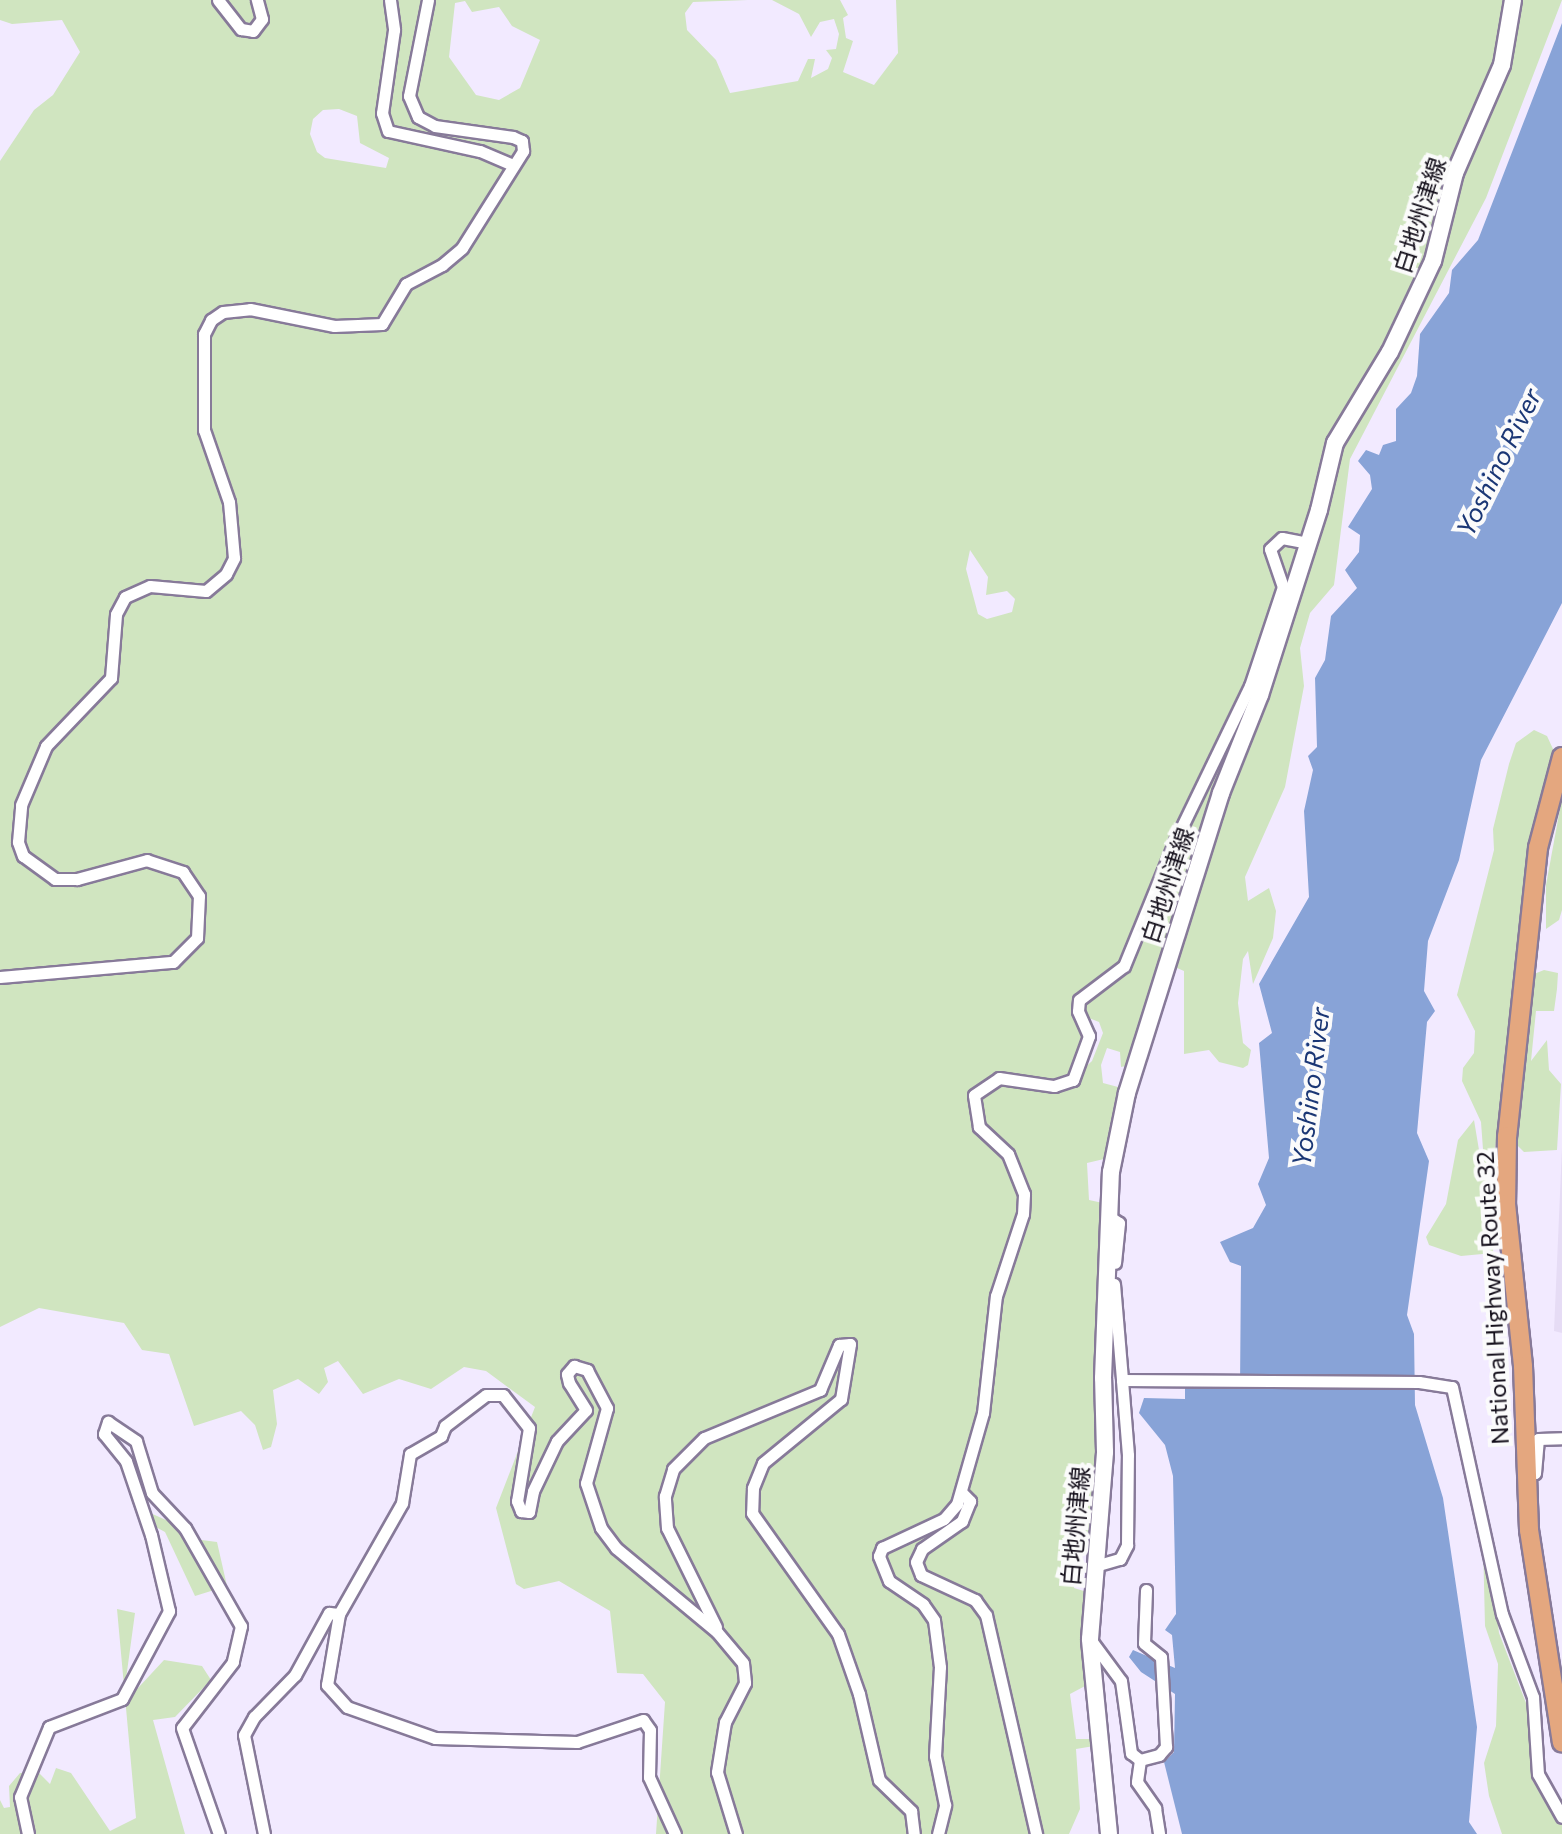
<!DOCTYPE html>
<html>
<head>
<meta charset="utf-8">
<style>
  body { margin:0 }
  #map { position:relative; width:1562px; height:1834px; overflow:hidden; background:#f2eaff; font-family:Commissioner,"Noto Sans JP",sans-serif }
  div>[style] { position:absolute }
  .built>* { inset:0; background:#e6dcf5 }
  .green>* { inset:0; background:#d0e5c0 }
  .water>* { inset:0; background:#88a3d7 }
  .roads { filter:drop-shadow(2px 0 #877a99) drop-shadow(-2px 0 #877a99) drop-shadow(0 2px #877a99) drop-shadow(0 -2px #877a99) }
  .minor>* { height:11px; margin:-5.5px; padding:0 5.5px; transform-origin:5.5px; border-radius:5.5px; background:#fff }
  .secondary>* { height:16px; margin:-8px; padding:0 8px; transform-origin:8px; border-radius:8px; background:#fff }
  .trunk>* { height:18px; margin:-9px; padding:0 9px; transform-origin:9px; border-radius:9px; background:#e4a77f }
  span { translate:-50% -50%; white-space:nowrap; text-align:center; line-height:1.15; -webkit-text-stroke:8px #fbfbfb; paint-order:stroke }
  .street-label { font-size:24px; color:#120d19 }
  .water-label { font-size:26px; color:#1b3775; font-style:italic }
</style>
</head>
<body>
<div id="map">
  <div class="built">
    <i style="clip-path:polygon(1562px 1148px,1562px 1333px,1554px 1331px)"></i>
  </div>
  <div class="green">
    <i style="clip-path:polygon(evenodd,0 0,748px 0,693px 2px,685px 13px,687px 30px,716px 60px,730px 93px,798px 81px,808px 59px,815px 59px,811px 78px,828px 69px,832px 58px,826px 50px,836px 49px,839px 34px,834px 19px,820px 22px,811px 37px,799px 14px,772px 0,840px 0,848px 15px,843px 18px,846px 38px,853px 41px,843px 72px,874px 85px,898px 53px,896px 0,1562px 0,1486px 198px,1350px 459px,1334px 585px,1310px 613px,1300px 648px,1304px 686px,1285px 787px,1245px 877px,1248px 901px,1269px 888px,1276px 911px,1273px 938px,1253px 984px,1248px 951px,1243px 959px,1238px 1003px,1243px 1043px,1251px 1050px,1248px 1065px,1243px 1068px,1219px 1062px,1209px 1050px,1184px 1054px,1184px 971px,1163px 962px,1126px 1066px,1121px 1067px,1120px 1052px,1107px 1048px,1101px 1065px,1103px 1083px,1118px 1087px,1119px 1093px,1104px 1159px,1087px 1163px,1089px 1200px,1103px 1203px,1099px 1436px,1090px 1549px,1077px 1553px,1074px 1588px,1087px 1592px,1085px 1686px,1070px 1694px,1076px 1739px,1094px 1739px,1094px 1746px,1076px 1749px,1080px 1809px,1069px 1834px,656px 1834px,665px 1702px,643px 1674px,617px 1673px,610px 1611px,559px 1581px,524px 1589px,516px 1584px,496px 1508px,535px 1407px,486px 1371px,464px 1367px,431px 1389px,399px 1379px,363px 1394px,338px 1361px,324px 1368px,328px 1382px,319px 1394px,298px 1379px,273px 1390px,277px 1424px,271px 1447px,263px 1450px,255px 1425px,241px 1411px,194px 1426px,169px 1354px,142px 1350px,124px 1323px,39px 1308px,0 1327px,0 161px,34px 110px,53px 95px,80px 52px,62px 20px,12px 24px,0 20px,0 0,465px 1px,472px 12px,499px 7px,512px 26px,540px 40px,520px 88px,499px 100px,476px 95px,449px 57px,455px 3px,465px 1px,0 0,339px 109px,357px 116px,360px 143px,389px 158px,386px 168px,325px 158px,317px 152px,310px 134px,313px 119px,323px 110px,339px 109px,0 0,970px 550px,988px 577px,986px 595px,1007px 591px,1015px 599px,1012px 612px,987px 619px,978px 614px,966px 569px,970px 550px,0 0,1080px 994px,1084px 1016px,1099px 1022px,1103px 1033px,1092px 1061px,1063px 1088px,1084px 1038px,1080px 994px)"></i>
    <i style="clip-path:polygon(1534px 730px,1547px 736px,1553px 749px,1527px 848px,1493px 1170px,1484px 1163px,1481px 1122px,1462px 1081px,1463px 1068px,1474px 1053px,1475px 1031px,1457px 995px,1494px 850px,1493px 829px,1509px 764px,1516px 743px)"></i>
    <i style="clip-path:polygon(1562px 798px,1562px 910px,1559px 920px,1546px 929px,1546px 885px)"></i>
    <i style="clip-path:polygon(1544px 970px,1558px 973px,1557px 989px,1554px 1011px,1536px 1011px,1531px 1061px,1547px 1040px,1549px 1070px,1561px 1084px,1557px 1150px,1524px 1152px,1517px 1145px,1534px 974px)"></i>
    <i style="clip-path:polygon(1474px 1120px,1482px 1168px,1494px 1186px,1493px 1253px,1461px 1256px,1429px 1245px,1426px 1237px,1446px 1204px,1458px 1140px)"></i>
    <i style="clip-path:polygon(148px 1512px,175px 1524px,186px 1538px,217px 1542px,227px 1586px,195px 1596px,165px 1532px,154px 1526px)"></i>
    <i style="clip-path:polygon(1483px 1542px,1491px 1565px,1499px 1633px,1533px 1721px,1532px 1780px,1562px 1824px,1562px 1834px,1502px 1834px,1489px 1796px,1484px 1763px,1496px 1726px,1498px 1664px,1485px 1626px)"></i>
    <i style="clip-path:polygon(117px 1609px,135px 1613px,126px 1679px,138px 1688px,164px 1660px,202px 1666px,211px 1680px,175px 1717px,153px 1720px,185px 1834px,0 1834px,0 1800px,4px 1808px,10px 1807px,9px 1786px,20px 1773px,38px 1772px,50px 1784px,56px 1768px,71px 1773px,110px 1831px,136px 1818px)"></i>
  </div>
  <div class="water">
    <i style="clip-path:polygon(1562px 23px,1562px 603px,1481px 760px,1459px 860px,1428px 941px,1424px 991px,1435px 1011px,1427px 1022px,1417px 1133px,1429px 1161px,1407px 1315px,1414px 1334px,1415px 1405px,1443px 1498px,1477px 1727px,1469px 1822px,1477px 1834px,1182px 1834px,1164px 1762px,1174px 1752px,1175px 1694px,1141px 1672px,1129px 1657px,1133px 1650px,1175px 1668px,1172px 1635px,1165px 1630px,1176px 1614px,1173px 1476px,1165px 1445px,1139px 1413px,1144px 1398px,1185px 1399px,1185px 1388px,1240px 1388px,1241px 1266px,1230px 1262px,1220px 1242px,1253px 1228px,1266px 1205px,1258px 1184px,1269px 1158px,1259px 1043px,1272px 1033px,1259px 984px,1309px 897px,1304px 811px,1313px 770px,1308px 756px,1317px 747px,1315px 678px,1325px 660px,1331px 616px,1357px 588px,1345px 570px,1359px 552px,1360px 535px,1348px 527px,1372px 489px,1370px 475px,1358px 461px,1366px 450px,1379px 455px,1383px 445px,1396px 441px,1396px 409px,1411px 393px,1417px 376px,1420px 334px,1449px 293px,1452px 270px,1478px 240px)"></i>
  </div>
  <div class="roads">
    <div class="minor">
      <i style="left:218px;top:0;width:37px;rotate:52deg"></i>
      <i style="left:241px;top:29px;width:12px;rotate:9deg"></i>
      <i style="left:253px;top:31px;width:15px;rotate:-53deg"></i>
      <i style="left:262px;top:19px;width:20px;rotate:-105deg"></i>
      <i style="left:390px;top:0;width:30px;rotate:82deg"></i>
      <i style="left:394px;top:30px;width:84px;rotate:98.2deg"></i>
      <i style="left:382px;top:113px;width:19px;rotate:72deg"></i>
      <i style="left:388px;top:131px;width:94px;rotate:12.3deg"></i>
      <i style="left:480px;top:151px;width:36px;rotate:23deg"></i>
      <i style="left:0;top:977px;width:174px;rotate:-5deg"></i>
      <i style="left:173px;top:962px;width:34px;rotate:-45deg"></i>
      <i style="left:197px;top:938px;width:42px;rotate:-87.3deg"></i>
      <i style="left:199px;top:896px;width:29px;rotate:-124deg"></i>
      <i style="left:183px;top:872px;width:38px;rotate:-162deg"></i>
      <i style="left:147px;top:860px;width:73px;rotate:164.8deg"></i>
      <i style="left:77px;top:879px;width:22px;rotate:180deg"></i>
      <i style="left:55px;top:879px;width:39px;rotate:-144deg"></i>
      <i style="left:23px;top:856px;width:15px;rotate:-110deg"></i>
      <i style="left:18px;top:842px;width:37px;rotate:-85deg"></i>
      <i style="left:21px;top:805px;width:64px;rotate:-67deg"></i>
      <i style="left:46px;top:746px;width:94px;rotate:-46.3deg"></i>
      <i style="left:111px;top:678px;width:64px;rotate:-85.5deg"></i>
      <i style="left:116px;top:614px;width:19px;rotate:-62deg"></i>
      <i style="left:125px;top:597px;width:27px;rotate:-24deg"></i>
      <i style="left:150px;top:586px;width:56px;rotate:5.1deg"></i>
      <i style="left:206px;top:591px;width:26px;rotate:-40deg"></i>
      <i style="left:226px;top:574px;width:18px;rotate:-63deg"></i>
      <i style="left:234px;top:558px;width:56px;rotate:-95.1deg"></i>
      <i style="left:229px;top:502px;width:76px;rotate:-109.1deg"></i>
      <i style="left:204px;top:430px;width:96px;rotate:-90deg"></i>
      <i style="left:204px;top:334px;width:16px;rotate:-63deg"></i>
      <i style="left:211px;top:320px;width:14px;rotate:-34deg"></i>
      <i style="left:223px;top:312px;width:27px;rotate:-6deg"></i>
      <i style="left:250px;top:309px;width:86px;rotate:11.4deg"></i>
      <i style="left:334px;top:326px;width:48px;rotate:-2.4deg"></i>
      <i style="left:382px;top:324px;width:47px;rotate:-59deg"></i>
      <i style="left:406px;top:284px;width:41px;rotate:-27.8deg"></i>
      <i style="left:442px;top:265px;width:26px;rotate:-40deg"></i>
      <i style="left:462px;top:248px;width:115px;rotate:-57.8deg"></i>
      <i style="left:523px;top:151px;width:10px;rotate:-96deg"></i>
      <i style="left:522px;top:141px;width:10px;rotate:-156deg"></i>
      <i style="left:513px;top:137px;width:79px;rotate:-172deg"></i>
      <i style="left:435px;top:126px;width:19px;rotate:-152deg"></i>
      <i style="left:418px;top:117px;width:23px;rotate:-113deg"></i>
      <i style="left:409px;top:96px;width:98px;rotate:-78.8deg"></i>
      <i style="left:1108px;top:1216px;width:13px;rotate:32deg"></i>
      <i style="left:1119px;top:1223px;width:40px;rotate:95.7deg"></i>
      <i style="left:1114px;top:1284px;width:96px;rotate:85.2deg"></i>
      <i style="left:1122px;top:1380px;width:297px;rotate:0.4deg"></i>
      <i style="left:1419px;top:1382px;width:33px;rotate:9deg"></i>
      <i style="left:1452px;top:1387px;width:232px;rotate:77.6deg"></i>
      <i style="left:1502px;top:1614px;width:89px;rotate:69.5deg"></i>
      <i style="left:1533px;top:1697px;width:77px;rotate:86.3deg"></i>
      <i style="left:1538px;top:1774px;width:49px;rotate:60.8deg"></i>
      <i style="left:1527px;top:1475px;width:8px;rotate:-14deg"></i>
      <i style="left:1535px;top:1473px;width:34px;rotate:-85deg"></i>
      <i style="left:1538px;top:1439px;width:24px;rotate:-2deg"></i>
      <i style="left:961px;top:1492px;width:13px;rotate:45deg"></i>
      <i style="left:970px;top:1501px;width:22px;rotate:112deg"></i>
      <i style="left:962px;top:1521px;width:49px;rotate:145deg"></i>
      <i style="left:922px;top:1549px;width:14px;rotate:115deg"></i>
      <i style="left:916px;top:1562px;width:14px;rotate:69deg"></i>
      <i style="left:921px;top:1575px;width:60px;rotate:24.8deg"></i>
      <i style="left:975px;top:1600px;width:19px;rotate:54deg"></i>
      <i style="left:986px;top:1615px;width:225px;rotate:77.1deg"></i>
      <i style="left:1095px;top:1566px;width:26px;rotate:-16deg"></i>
      <i style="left:1120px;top:1559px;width:16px;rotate:-63deg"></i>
      <i style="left:1127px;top:1545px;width:90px;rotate:-89.4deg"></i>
      <i style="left:1128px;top:1455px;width:75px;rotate:-94.6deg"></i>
      <i style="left:716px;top:1627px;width:110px;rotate:-116.3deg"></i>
      <i style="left:667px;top:1528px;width:32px;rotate:-94deg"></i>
      <i style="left:665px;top:1496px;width:28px;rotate:-73deg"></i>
      <i style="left:673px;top:1469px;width:44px;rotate:-45deg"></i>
      <i style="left:704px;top:1438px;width:126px;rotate:-22.5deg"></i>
      <i style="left:820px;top:1390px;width:49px;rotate:-67.1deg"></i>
      <i style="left:839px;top:1345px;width:11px;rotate:-5deg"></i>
      <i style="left:850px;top:1344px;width:56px;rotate:99.3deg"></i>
      <i style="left:841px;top:1399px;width:101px;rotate:140.6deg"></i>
      <i style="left:763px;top:1463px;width:27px;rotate:112deg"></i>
      <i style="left:753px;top:1488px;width:25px;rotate:92deg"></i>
      <i style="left:752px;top:1513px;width:148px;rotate:54.6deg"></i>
      <i style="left:838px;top:1634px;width:64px;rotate:70.7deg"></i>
      <i style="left:859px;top:1694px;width:88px;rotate:76.9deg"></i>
      <i style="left:879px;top:1780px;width:45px;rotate:44.1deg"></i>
      <i style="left:911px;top:1811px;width:23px;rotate:83deg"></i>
      <i style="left:1090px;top:1639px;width:52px;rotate:53.6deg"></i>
      <i style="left:1121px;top:1681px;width:73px;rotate:82.1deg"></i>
      <i style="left:1131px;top:1753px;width:11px;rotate:38deg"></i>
      <i style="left:1140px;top:1760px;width:20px;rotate:-15deg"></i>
      <i style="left:1159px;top:1755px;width:11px;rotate:-49deg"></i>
      <i style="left:1166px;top:1747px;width:90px;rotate:-93.2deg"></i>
      <i style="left:1161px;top:1657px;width:22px;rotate:-141deg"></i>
      <i style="left:1144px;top:1643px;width:53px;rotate:-87.8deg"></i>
      <i style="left:1140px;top:1760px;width:22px;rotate:98deg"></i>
      <i style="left:1137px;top:1782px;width:32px;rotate:55deg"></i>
      <i style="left:1155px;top:1808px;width:26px;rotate:81deg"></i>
      <i style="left:28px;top:1834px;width:38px;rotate:-102deg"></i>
      <i style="left:20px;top:1797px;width:76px;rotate:-67.5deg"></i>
      <i style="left:49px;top:1727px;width:78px;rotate:-21deg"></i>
      <i style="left:122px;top:1699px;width:100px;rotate:-61.9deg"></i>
      <i style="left:169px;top:1611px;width:78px;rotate:-103.3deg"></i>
      <i style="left:151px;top:1535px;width:78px;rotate:-108.7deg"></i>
      <i style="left:126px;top:1461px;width:35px;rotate:-129deg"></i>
      <i style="left:104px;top:1434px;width:13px;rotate:-72deg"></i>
      <i style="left:108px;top:1422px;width:34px;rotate:34deg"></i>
      <i style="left:136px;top:1441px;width:54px;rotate:72.9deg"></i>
      <i style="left:152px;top:1493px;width:48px;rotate:46.7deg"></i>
      <i style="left:185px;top:1528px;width:113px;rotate:60.3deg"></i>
      <i style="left:241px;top:1626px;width:37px;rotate:103deg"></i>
      <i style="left:233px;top:1662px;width:83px;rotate:127.7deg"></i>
      <i style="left:182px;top:1728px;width:112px;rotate:70.8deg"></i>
      <i style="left:264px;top:1834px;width:101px;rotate:-101.4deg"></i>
      <i style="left:244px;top:1735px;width:21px;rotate:-61deg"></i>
      <i style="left:254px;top:1717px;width:59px;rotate:-45.7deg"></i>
      <i style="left:295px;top:1675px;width:71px;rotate:-61.3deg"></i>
      <i style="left:329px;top:1613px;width:10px;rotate:6deg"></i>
      <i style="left:675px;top:1834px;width:63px;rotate:-114.5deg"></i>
      <i style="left:649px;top:1777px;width:47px;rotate:-88.8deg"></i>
      <i style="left:650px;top:1730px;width:12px;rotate:-125deg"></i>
      <i style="left:643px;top:1720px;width:70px;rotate:161.6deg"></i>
      <i style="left:577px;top:1742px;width:142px;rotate:-178.4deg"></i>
      <i style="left:435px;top:1738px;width:93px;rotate:-160.6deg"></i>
      <i style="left:347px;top:1707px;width:30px;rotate:-132deg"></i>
      <i style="left:327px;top:1685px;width:72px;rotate:-80.4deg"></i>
      <i style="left:339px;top:1614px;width:128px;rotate:-60.4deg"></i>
      <i style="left:402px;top:1503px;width:50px;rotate:-80.7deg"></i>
      <i style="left:410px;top:1454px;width:36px;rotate:-30deg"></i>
      <i style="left:441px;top:1436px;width:11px;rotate:-68deg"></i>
      <i style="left:445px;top:1426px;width:51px;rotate:-37.1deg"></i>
      <i style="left:486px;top:1395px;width:17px"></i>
      <i style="left:503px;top:1395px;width:42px;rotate:51.8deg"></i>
      <i style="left:529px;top:1428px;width:74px;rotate:99.3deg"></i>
      <i style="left:517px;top:1501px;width:11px;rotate:68deg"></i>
      <i style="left:521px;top:1511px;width:8px;rotate:7deg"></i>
      <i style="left:529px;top:1512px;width:21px;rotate:-79deg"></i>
      <i style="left:533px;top:1491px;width:55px;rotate:-64.4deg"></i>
      <i style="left:557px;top:1441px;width:42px;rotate:-46.9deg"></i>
      <i style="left:586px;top:1410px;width:32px;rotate:-122deg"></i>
      <i style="left:569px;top:1383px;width:9px;rotate:-103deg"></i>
      <i style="left:567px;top:1374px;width:11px;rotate:-49deg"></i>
      <i style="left:574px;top:1366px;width:14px;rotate:17deg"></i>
      <i style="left:587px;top:1370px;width:43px;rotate:62.2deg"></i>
      <i style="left:607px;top:1408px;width:78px;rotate:105.6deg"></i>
      <i style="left:586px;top:1483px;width:47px;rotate:71.6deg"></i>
      <i style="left:601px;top:1528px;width:25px;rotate:53deg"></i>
      <i style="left:616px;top:1548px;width:131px;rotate:39.7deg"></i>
      <i style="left:717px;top:1632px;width:40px;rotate:50deg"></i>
      <i style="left:743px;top:1663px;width:20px;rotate:84deg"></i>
      <i style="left:745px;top:1683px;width:44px;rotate:117.1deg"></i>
      <i style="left:725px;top:1722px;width:51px;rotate:99.1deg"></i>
      <i style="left:717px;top:1772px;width:65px;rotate:73deg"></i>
      <i style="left:938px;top:1834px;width:30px;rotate:-76deg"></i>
      <i style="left:945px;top:1805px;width:50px;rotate:-101.5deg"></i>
      <i style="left:935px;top:1756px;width:89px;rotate:-86.8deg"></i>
      <i style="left:940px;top:1667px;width:47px;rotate:-97.3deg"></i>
      <i style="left:934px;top:1620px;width:19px;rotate:-125deg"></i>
      <i style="left:923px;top:1604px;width:41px;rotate:-145.9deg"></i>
      <i style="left:889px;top:1581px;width:27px;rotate:-112deg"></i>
      <i style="left:879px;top:1556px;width:9px;rotate:-69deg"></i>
      <i style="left:882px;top:1548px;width:68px;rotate:-25.1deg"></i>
      <i style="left:944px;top:1519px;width:20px;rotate:-49deg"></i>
      <i style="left:957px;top:1504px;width:95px;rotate:-74.1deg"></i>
      <i style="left:983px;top:1413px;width:118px;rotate:-83.7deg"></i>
      <i style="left:996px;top:1296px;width:86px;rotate:-71.8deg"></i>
      <i style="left:1023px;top:1214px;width:20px;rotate:-87deg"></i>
      <i style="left:1024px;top:1194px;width:43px;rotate:-111.8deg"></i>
      <i style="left:1008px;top:1154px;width:40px;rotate:-137deg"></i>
      <i style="left:979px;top:1127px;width:32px;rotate:-99deg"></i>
      <i style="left:974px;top:1095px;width:30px;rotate:-34deg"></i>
      <i style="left:999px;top:1078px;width:56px;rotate:8.3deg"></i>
      <i style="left:1054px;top:1086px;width:20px;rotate:-18deg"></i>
      <i style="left:1073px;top:1080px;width:47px;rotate:-70deg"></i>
      <i style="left:1089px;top:1036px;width:27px;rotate:-114deg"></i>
      <i style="left:1078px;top:1011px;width:11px;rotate:-85deg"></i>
      <i style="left:1079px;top:1000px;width:56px;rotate:-37.1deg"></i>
      <i style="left:1124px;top:966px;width:135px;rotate:-67.8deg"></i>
      <i style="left:1175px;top:841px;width:172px;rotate:-64.2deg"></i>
      <i style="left:1250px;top:686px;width:104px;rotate:-71.6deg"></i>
      <i style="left:1283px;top:587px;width:40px;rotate:-108.9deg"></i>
      <i style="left:1270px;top:549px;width:16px;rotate:-43deg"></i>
      <i style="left:1282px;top:538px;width:26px;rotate:11deg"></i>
    </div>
    <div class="secondary">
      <i style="left:1109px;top:1834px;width:196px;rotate:-95.6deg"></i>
      <i style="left:1090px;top:1639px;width:188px;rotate:-85.4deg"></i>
      <i style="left:1105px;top:1452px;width:74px;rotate:-91.5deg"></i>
      <i style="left:1103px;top:1378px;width:206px;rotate:-87.8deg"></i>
      <i style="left:1111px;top:1172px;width:81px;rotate:-78.6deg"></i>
      <i style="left:1127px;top:1093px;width:314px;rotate:-72.6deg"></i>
      <i style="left:1221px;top:793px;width:105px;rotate:-68.3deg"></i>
      <i style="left:1260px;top:695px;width:194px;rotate:-72.3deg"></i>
      <i style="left:1319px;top:510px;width:69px;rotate:-76.6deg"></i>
      <i style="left:1335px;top:443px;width:106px;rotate:-58.9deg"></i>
      <i style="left:1390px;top:352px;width:101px;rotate:-64.7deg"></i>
      <i style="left:1433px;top:261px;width:91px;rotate:-76deg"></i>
      <i style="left:1455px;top:173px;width:118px;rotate:-66.5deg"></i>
      <i style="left:1502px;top:65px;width:66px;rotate:-80.4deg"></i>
    </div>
    <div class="trunk">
      <i style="left:1562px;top:757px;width:94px;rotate:104.8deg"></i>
      <i style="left:1538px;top:848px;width:290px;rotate:96.1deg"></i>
      <i style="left:1507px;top:1136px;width:68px;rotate:90.8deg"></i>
      <i style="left:1506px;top:1204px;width:163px;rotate:84deg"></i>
      <i style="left:1523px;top:1366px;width:164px;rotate:87.9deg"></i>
      <i style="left:1529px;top:1530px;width:215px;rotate:81.2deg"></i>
    </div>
  </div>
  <div class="street-label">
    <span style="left:1419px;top:215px;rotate:-72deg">白地州津線</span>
    <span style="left:1167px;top:885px;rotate:-72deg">白地州津線</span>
    <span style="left:1492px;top:1298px;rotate:-93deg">National Highway Route 32</span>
    <span style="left:1075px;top:1526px;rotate:-85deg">白地州津線</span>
  </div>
  <div class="water-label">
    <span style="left:1498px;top:462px;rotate:-64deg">Yoshino River</span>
    <span style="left:1310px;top:1087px;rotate:-83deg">Yoshino River</span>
  </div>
</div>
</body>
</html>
